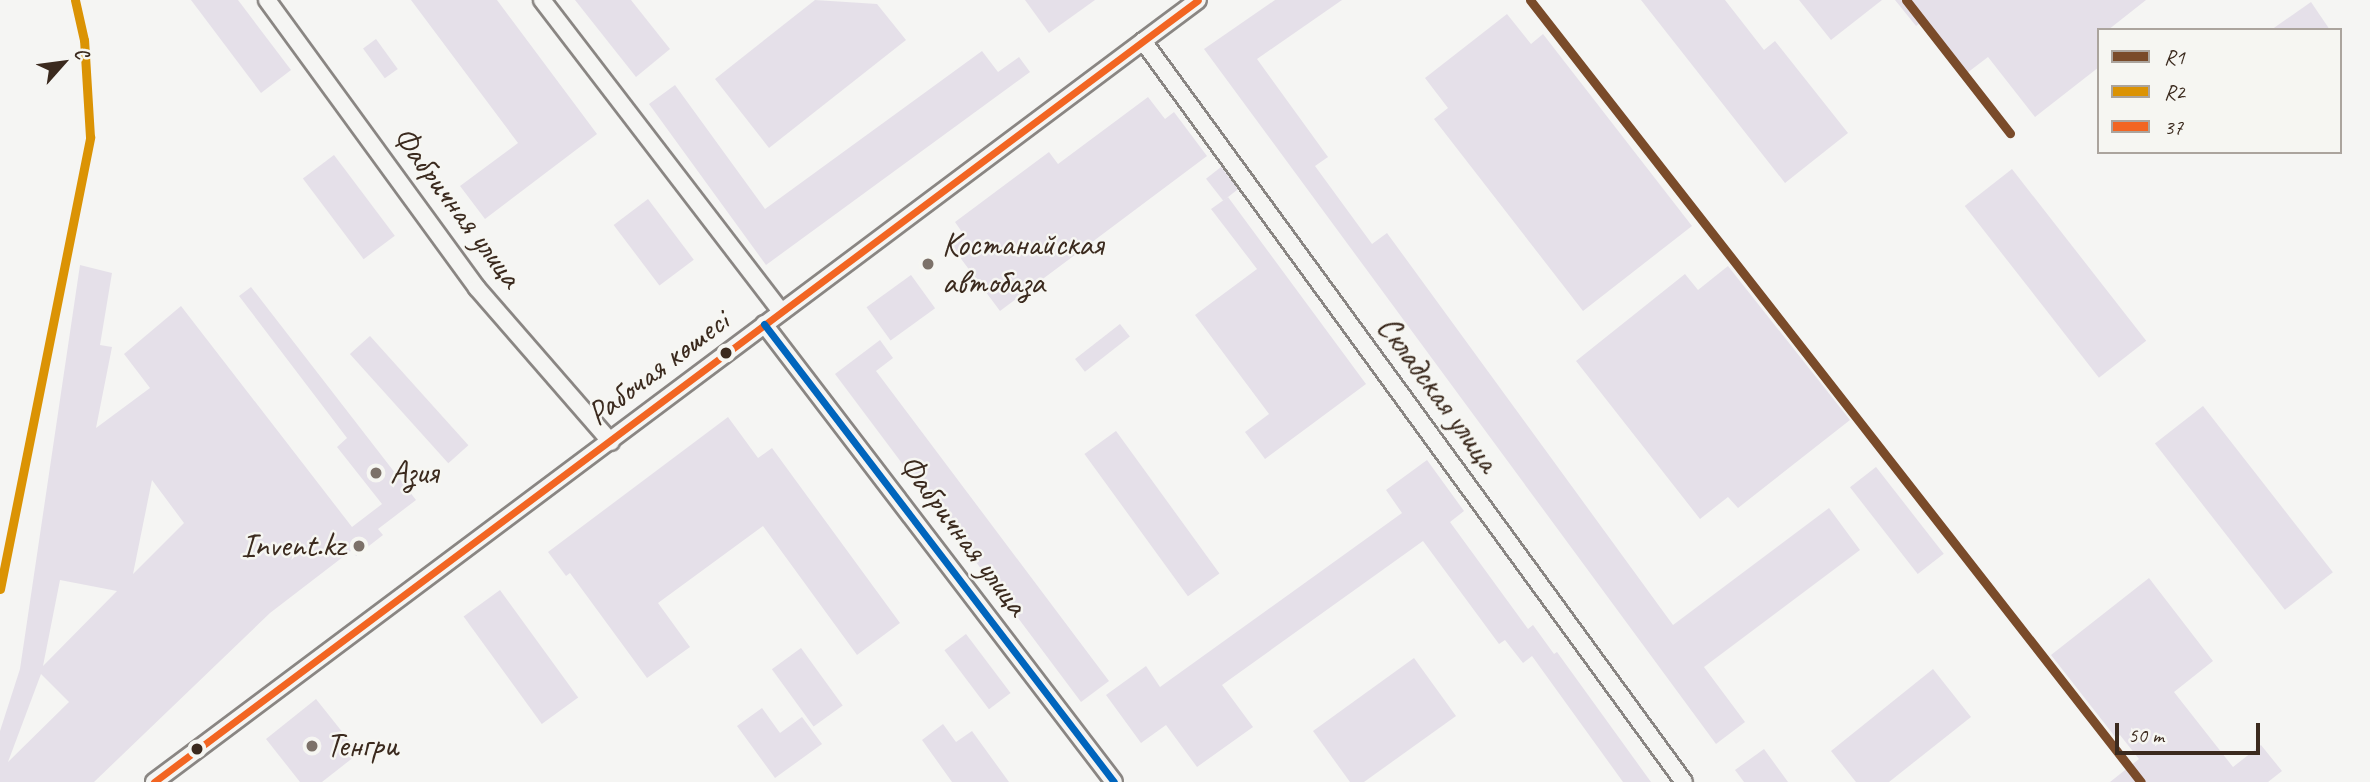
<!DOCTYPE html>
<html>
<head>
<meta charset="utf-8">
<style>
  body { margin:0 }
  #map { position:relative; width:2370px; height:782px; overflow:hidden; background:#f5f5f3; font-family:Caveat,sans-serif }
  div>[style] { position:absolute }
  .building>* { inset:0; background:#e5e0e9; transform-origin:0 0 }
  .roads { filter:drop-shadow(2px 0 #8a8683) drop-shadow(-2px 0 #8a8683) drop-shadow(0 2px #8a8683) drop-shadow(0 -2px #8a8683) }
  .minor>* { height:16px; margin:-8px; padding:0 8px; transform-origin:8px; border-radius:8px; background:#f5f5f3 }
  .bus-1>* { height:7px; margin:-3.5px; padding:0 3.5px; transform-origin:3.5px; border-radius:3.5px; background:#f26522 }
  .bus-2>* { height:7px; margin:-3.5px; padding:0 3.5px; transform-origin:3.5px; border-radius:3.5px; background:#0065bd }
  .rail-1>* { height:9px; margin:-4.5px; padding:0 4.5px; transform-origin:4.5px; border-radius:4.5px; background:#7a4b2a }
  .rail-2>* { height:9px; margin:-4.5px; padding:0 4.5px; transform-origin:4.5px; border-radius:4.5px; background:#db9304 }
  .dots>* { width:19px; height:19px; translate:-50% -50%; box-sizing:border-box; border:4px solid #f6f6f2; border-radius:50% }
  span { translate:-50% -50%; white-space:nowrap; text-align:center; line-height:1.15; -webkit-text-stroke:5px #f6f6f2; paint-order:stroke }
  .street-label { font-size:33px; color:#3b2a1e }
  .poi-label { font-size:33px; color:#3b2a1e }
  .left { translate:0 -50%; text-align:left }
  .right { translate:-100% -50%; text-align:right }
  .legend { position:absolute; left:2097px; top:28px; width:245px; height:126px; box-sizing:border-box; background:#f6f6f2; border:2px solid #aba49d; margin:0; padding:9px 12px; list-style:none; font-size:21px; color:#3b2a1e }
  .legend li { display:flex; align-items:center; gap:14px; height:35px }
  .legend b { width:35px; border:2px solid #aba49d }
  .north { position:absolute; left:28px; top:28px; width:70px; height:70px; -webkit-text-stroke:5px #f6f6f2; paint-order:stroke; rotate:62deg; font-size:19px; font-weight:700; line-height:28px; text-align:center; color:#3b2a1e }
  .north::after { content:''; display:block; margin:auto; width:24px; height:32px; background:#3b2a1e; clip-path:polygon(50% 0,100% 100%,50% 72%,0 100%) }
  .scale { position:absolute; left:2115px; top:723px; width:145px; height:32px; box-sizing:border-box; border:4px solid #3b2a1e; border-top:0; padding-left:9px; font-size:21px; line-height:24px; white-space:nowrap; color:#3b2a1e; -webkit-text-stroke:5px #f6f6f2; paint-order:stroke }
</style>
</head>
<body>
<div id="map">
  <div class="building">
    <i style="clip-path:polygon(191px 0,238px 0,291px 70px,261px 93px)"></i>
    <i style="clip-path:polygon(411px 0,497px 0,597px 134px,485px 219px,460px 186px,518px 143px)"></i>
    <i style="clip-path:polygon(575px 0,631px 0,670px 49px,636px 77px)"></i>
    <i style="clip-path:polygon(815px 0,877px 4px,906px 40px,769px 148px,715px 79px)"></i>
    <i style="clip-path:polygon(1025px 0,1095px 0,1049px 33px)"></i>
    <i style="clip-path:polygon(1275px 0,1342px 0,1257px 59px,1328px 157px,1315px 166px,1372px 244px,1387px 233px,1673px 625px,1829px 508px,1860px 550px,1704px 667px,1745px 722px,1716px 744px,1204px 49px)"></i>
    <i style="clip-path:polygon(1641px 0,1725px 0,1764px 50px,1775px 41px,1848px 133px,1785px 183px)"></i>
    <i style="clip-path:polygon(1799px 0,1882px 0,1831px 40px)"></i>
    <i style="clip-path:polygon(1895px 0,2146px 0,2108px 30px,2099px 30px,2099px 67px,2035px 117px,1988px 57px,1967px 73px,1925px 19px,1916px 26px)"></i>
    <i style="clip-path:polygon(2311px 2px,2330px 30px,2271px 30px)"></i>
    <i style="clip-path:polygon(1507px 14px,1531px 44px,1543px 34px,1692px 226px,1583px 311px,1434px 119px,1448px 108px,1425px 78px)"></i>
    <i style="left:376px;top:39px;width:37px;height:16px;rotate:54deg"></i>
    <i style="clip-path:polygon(982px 51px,998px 72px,1019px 57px,1030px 72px,766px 265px,649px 104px,675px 85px,765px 209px)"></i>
    <i style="clip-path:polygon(1148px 97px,1165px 119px,1174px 112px,1207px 156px,1000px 311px,950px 244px,964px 235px,955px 222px,1049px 152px,1058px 164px)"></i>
    <i style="left:334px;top:155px;width:101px;height:39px;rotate:53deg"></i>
    <i style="left:1221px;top:167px;width:28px;height:19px;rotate:52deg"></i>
    <i style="left:2012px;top:169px;width:218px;height:60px;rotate:52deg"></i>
    <i style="clip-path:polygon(1228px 197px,1366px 384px,1265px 459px,1245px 432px,1269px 414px,1195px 315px,1257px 269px,1211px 209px)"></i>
    <i style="left:648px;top:199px;width:76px;height:43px;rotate:53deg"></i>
    <i style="clip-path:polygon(evenodd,80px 265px,112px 273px,100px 345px,112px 347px,96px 428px,150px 388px,124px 354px,181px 306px,352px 527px,382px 504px,337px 447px,347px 438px,239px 296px,251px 287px,416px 500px,378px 529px,383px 535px,356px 556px,352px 550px,270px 613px,94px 782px,0 782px,0 731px,20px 669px,80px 265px,152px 480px,184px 523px,133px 574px,152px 480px,80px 265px,60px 580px,117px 591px,43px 666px,60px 580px,80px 265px,41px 674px,69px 702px,8px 762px,41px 674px)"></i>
    <i style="clip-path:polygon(1728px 266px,1850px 420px,1738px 508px,1728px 497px,1700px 519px,1576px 361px,1685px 274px,1698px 290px)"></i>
    <i style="left:911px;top:275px;width:41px;height:55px;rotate:54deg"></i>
    <i style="left:1120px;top:324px;width:16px;height:57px;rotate:52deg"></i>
    <i style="left:370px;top:336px;width:147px;height:27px;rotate:48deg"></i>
    <i style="clip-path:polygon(880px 340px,893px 358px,876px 371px,1109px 681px,1081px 702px,835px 374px)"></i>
    <i style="left:2203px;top:406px;width:211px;height:61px;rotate:52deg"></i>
    <i style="clip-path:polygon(728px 417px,758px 458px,772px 448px,900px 623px,857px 655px,763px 526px,658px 603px,690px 647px,647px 678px,570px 573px,566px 576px,548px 552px)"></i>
    <i style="left:1116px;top:431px;width:176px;height:39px;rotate:54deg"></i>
    <i style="clip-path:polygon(1427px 460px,1464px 511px,1450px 522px,1528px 629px,1533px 625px,1554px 654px,1557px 652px,1651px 782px,1623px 782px,1532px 656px,1523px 663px,1505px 640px,1499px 644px,1423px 541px,1222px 685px,1253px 727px,1197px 767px,1166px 725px,1141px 743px,1106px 695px,1146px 666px,1160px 687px,1402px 513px,1386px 490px)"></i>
    <i style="left:1876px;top:467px;width:110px;height:33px;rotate:52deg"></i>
    <i style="clip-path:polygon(2149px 578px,2213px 661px,2174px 692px,2233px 767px,2261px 745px,2282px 771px,2268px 782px,2110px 782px,2139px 759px,2120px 735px,2116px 738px,2051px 655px)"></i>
    <i style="left:500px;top:590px;width:133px;height:45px;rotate:54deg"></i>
    <i style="left:966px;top:634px;width:74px;height:27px;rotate:53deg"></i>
    <i style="left:801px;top:648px;width:71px;height:36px;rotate:54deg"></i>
    <i style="clip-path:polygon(1414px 658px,1456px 716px,1364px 782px,1350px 782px,1313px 731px)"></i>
    <i style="clip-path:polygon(1933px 669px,1971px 717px,1889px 782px,1856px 782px,1831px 751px)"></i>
    <i style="clip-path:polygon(316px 699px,359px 753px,322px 782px,300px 782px,266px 739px)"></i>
    <i style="clip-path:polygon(762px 708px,780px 733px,802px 717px,822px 744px,775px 778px,737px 726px)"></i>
    <i style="clip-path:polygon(943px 724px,956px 742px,972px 731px,1009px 782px,952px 782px,922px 740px)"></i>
    <i style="clip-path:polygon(1764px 749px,1788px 782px,1744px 782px,1735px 770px)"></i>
  </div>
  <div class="roads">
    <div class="minor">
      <i style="left:267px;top:0;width:356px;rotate:53.9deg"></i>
      <i style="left:477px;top:288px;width:204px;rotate:49deg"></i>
      <i style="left:542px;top:0;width:393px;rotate:52.5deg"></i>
      <i style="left:1143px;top:41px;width:917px;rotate:53.87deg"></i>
      <i style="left:764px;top:324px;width:576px;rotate:52.61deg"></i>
      <i style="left:154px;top:782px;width:1304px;rotate:-36.83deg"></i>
    </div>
  </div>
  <div class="bus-1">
    <i style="left:154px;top:782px;width:1304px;rotate:-36.83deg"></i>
  </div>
  <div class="bus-2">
    <i style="left:764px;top:324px;width:576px;rotate:52.61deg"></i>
  </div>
  <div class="rail-1">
    <i style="left:1530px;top:0;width:992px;rotate:52deg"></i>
    <i style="left:1906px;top:0;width:169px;rotate:52deg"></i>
  </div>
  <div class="rail-2">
    <i style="left:0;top:589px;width:461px;rotate:-78.7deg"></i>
    <i style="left:90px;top:137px;width:97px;rotate:-93.5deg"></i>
    <i style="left:84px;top:40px;width:41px;rotate:-102.7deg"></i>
  </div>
  <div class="dots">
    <i style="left:928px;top:264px;background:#7c7169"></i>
    <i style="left:726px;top:353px;background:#3b2a1e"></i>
    <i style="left:376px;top:473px;background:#7c7169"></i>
    <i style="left:359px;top:546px;background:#7c7169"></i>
    <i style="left:312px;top:746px;background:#7c7169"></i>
    <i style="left:197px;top:749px;background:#3b2a1e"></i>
  </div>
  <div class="street-label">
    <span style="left:457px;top:207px;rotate:53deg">Фабричная улица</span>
    <span style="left:658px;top:368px;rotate:-37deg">Рабочая көшесі</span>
    <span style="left:1438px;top:394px;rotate:54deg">Складская улица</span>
    <span style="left:963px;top:535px;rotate:53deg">Фабричная улица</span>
  </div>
  <div class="poi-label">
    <span class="left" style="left:942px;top:264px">Костанайская<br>автобаза</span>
    <span class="left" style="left:390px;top:473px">Азия</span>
    <span class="right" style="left:345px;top:546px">Invent.kz</span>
    <span class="left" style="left:326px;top:746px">Тенгри</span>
  </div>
  <ul class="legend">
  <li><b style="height:9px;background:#7a4b2a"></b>R1</li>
  <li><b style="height:9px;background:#db9304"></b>R2</li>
  <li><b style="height:9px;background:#f26522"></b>37</li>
  </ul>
  <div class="north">С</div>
  <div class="scale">50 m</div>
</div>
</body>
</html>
